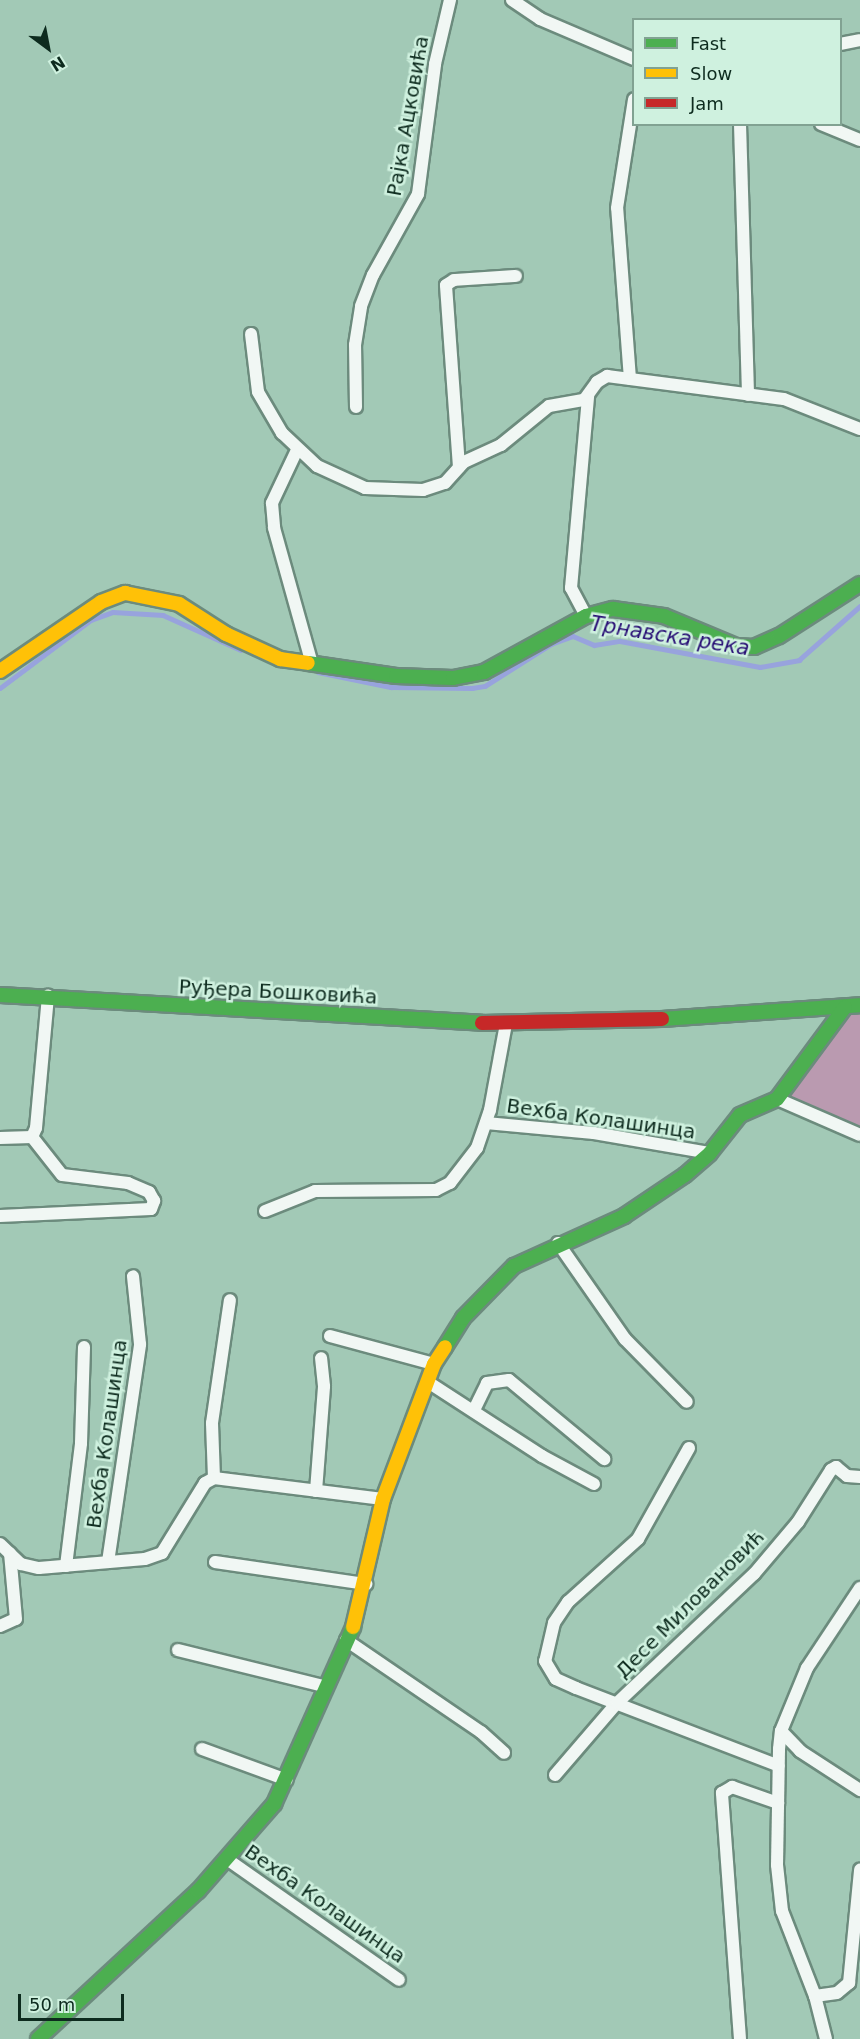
<!DOCTYPE html>
<html>
<head>
<meta charset="utf-8">
<style>
  body { margin:0 }
  #map { position:relative; width:860px; height:2039px; overflow:hidden; background:#a2c9b6; font-family:"DejaVu Sans",sans-serif }
  div>[style] { position:absolute }
  .green>* { inset:0; background:#ba9ab0 }
  .stream>* { height:4.5px; margin:-2.25px; padding:0 2.25px; transform-origin:2.25px; border-radius:2.25px; background:#98a3dd }
  .roads { filter:drop-shadow(2px 0 #6c8b7d) drop-shadow(-2px 0 #6c8b7d) drop-shadow(0 2px #6c8b7d) drop-shadow(0 -2px #6c8b7d) }
  .street>* { height:12px; margin:-6px; padding:0 6px; transform-origin:6px; border-radius:6px; background:#f1f7f4 }
  .fast>* { height:14px; margin:-7px; padding:0 7px; transform-origin:7px; border-radius:7px; background:#4caf50 }
  .slow>* { height:14px; margin:-7px; padding:0 7px; transform-origin:7px; border-radius:7px; background:#ffc107 }
  .jam>* { height:14px; margin:-7px; padding:0 7px; transform-origin:7px; border-radius:7px; background:#c62828 }
  span { translate:-50% -50%; white-space:nowrap; text-align:center; line-height:1.15; -webkit-text-stroke:5px #cff1df; paint-order:stroke }
  .street-label { font-size:20px; color:#0d2b1e }
  .water-label { font-size:21px; color:#280f75; font-style:italic }
  .legend { position:absolute; left:632px; top:18px; width:210px; height:108px; box-sizing:border-box; background:#cff1df; border:2px solid #81a292; margin:0; padding:8px 10px; list-style:none; font-size:18px; color:#0d2b1e }
  .legend li { display:flex; align-items:center; gap:12px; height:30px }
  .legend b { width:30px; border:2px solid #81a292 }
  .north { position:absolute; left:18px; top:18px; width:60px; height:60px; -webkit-text-stroke:4px #cff1df; paint-order:stroke; rotate:148deg; font-size:16px; font-weight:700; line-height:24px; text-align:center; color:#0d2b1e }
  .north::after { content:''; display:block; margin:auto; width:21px; height:27px; background:#0d2b1e; clip-path:polygon(50% 0,100% 100%,50% 72%,0 100%) }
  .scale { position:absolute; left:18px; top:1994px; width:106px; height:27px; box-sizing:border-box; border:3px solid #0d2b1e; border-top:0; padding-left:8px; font-size:18px; line-height:21px; white-space:nowrap; color:#0d2b1e; -webkit-text-stroke:4px #cff1df; paint-order:stroke }
</style>
</head>
<body>
<div id="map">
  <div class="green">
    <i style="clip-path:polygon(860px 1005px,860px 1135px,789px 1107px,790px 1086px,845px 1007px)"></i>
  </div>
  <div class="stream">
    <i style="left:318px;top:672px;width:75px;rotate:11.6deg"></i>
    <i style="left:391px;top:687px;width:81px;rotate:0.7deg"></i>
    <i style="left:472px;top:688px;width:13px;rotate:-9deg"></i>
    <i style="left:485px;top:686px;width:78px;rotate:-32.5deg"></i>
    <i style="left:551px;top:644px;width:23px;rotate:-20deg"></i>
    <i style="left:573px;top:636px;width:23px;rotate:23deg"></i>
    <i style="left:594px;top:645px;width:26px;rotate:-9deg"></i>
    <i style="left:620px;top:641px;width:142px;rotate:10.5deg"></i>
    <i style="left:760px;top:667px;width:40px;rotate:-10deg"></i>
    <i style="left:799px;top:660px;width:81px;rotate:-41.5deg"></i>
    <i style="left:0;top:688px;width:114px;rotate:-36.8deg"></i>
    <i style="left:91px;top:620px;width:23px;rotate:-20deg"></i>
    <i style="left:113px;top:612px;width:50px;rotate:3.4deg"></i>
    <i style="left:163px;top:615px;width:85px;rotate:24.2deg"></i>
  </div>
  <div class="roads">
    <div class="street">
      <i style="left:512px;top:0;width:34px;rotate:34deg"></i>
      <i style="left:540px;top:19px;width:102px;rotate:23.1deg"></i>
      <i style="left:840px;top:44px;width:20px;rotate:-11deg"></i>
      <i style="left:740px;top:124px;width:271px;rotate:88.3deg"></i>
      <i style="left:821px;top:124px;width:42px;rotate:22.3deg"></i>
      <i style="left:251px;top:334px;width:58px;rotate:83.1deg"></i>
      <i style="left:258px;top:392px;width:48px;rotate:59.7deg"></i>
      <i style="left:282px;top:433px;width:48px;rotate:43.3deg"></i>
      <i style="left:317px;top:466px;width:53px;rotate:24.6deg"></i>
      <i style="left:365px;top:488px;width:58px;rotate:2deg"></i>
      <i style="left:423px;top:490px;width:23px;rotate:-18deg"></i>
      <i style="left:445px;top:483px;width:28px;rotate:-48deg"></i>
      <i style="left:464px;top:462px;width:41px;rotate:-24.7deg"></i>
      <i style="left:501px;top:445px;width:62px;rotate:-39.1deg"></i>
      <i style="left:549px;top:406px;width:36px;rotate:-10deg"></i>
      <i style="left:584px;top:400px;width:22px;rotate:-54deg"></i>
      <i style="left:597px;top:382px;width:12px;rotate:-31deg"></i>
      <i style="left:607px;top:376px;width:178px;rotate:7.4deg"></i>
      <i style="left:784px;top:399px;width:82px;rotate:21.5deg"></i>
      <i style="left:630px;top:379px;width:171px;rotate:-94.3deg"></i>
      <i style="left:617px;top:208px;width:110px;rotate:-81.1deg"></i>
      <i style="left:356px;top:407px;width:62px;rotate:-90.9deg"></i>
      <i style="left:355px;top:345px;width:39px;rotate:-81deg"></i>
      <i style="left:361px;top:306px;width:33px;rotate:-69deg"></i>
      <i style="left:373px;top:275px;width:93px;rotate:-60.9deg"></i>
      <i style="left:418px;top:194px;width:131px;rotate:-82.5deg"></i>
      <i style="left:435px;top:64px;width:66px;rotate:-76.8deg"></i>
      <i style="left:297px;top:450px;width:59px;rotate:115.3deg"></i>
      <i style="left:272px;top:503px;width:25px;rotate:85deg"></i>
      <i style="left:274px;top:528px;width:141px;rotate:74.4deg"></i>
      <i style="left:459px;top:467px;width:182px;rotate:-94.1deg"></i>
      <i style="left:446px;top:285px;width:9px;rotate:-32deg"></i>
      <i style="left:454px;top:280px;width:62px;rotate:-3.7deg"></i>
      <i style="left:586px;top:616px;width:32px;rotate:-118deg"></i>
      <i style="left:571px;top:588px;width:193px;rotate:-84.9deg"></i>
      <i style="left:777px;top:1099px;width:90px;rotate:23.4deg"></i>
      <i style="left:486px;top:1123px;width:108px;rotate:5.3deg"></i>
      <i style="left:594px;top:1133px;width:118px;rotate:9.8deg"></i>
      <i style="left:0;top:1138px;width:32px;rotate:-2deg"></i>
      <i style="left:32px;top:1137px;width:10px;rotate:-66deg"></i>
      <i style="left:36px;top:1128px;width:133px;rotate:-84.8deg"></i>
      <i style="left:265px;top:1211px;width:54px;rotate:-21.8deg"></i>
      <i style="left:315px;top:1191px;width:121px;rotate:-0.5deg"></i>
      <i style="left:436px;top:1190px;width:16px;rotate:-27deg"></i>
      <i style="left:450px;top:1183px;width:44px;rotate:-52.4deg"></i>
      <i style="left:477px;top:1148px;width:40px;rotate:-71.1deg"></i>
      <i style="left:490px;top:1110px;width:87px;rotate:-79.5deg"></i>
      <i style="left:0;top:1216px;width:151px;rotate:-2.7deg"></i>
      <i style="left:151px;top:1209px;width:9px;rotate:-69deg"></i>
      <i style="left:154px;top:1201px;width:10px;rotate:-119deg"></i>
      <i style="left:149px;top:1192px;width:23px;rotate:-157deg"></i>
      <i style="left:128px;top:1183px;width:66px;rotate:-173.1deg"></i>
      <i style="left:62px;top:1175px;width:48px;rotate:-128.3deg"></i>
      <i style="left:558px;top:1243px;width:117px;rotate:55.1deg"></i>
      <i style="left:625px;top:1339px;width:88px;rotate:45.5deg"></i>
      <i style="left:330px;top:1336px;width:108px;rotate:15.1deg"></i>
      <i style="left:428px;top:1382px;width:136px;rotate:33deg"></i>
      <i style="left:542px;top:1456px;width:59px;rotate:28.3deg"></i>
      <i style="left:474px;top:1410px;width:30px;rotate:-64deg"></i>
      <i style="left:487px;top:1383px;width:22px;rotate:-8deg"></i>
      <i style="left:509px;top:1380px;width:124px;rotate:39.7deg"></i>
      <i style="left:689px;top:1448px;width:104px;rotate:119.3deg"></i>
      <i style="left:638px;top:1539px;width:94px;rotate:138deg"></i>
      <i style="left:568px;top:1602px;width:25px;rotate:124deg"></i>
      <i style="left:554px;top:1623px;width:39px;rotate:103deg"></i>
      <i style="left:545px;top:1661px;width:21px;rotate:59deg"></i>
      <i style="left:556px;top:1679px;width:22px;rotate:24deg"></i>
      <i style="left:576px;top:1688px;width:217px;rotate:21deg"></i>
      <i style="left:214px;top:1478px;width:55px;rotate:-92.1deg"></i>
      <i style="left:212px;top:1423px;width:124px;rotate:-81.7deg"></i>
      <i style="left:316px;top:1491px;width:105px;rotate:-85.6deg"></i>
      <i style="left:324px;top:1386px;width:28px;rotate:-96deg"></i>
      <i style="left:0;top:1544px;width:29px;rotate:44deg"></i>
      <i style="left:21px;top:1564px;width:18px;rotate:13deg"></i>
      <i style="left:39px;top:1568px;width:106px;rotate:-4.9deg"></i>
      <i style="left:145px;top:1559px;width:18px;rotate:-19deg"></i>
      <i style="left:162px;top:1553px;width:82px;rotate:-58.4deg"></i>
      <i style="left:205px;top:1483px;width:10px;rotate:-29deg"></i>
      <i style="left:214px;top:1478px;width:170px;rotate:7.1deg"></i>
      <i style="left:108px;top:1562px;width:220px;rotate:-81.6deg"></i>
      <i style="left:140px;top:1344px;width:68px;rotate:-95.9deg"></i>
      <i style="left:215px;top:1562px;width:153px;rotate:8.3deg"></i>
      <i style="left:66px;top:1566px;width:124px;rotate:-83deg"></i>
      <i style="left:81px;top:1443px;width:96px;rotate:-88.2deg"></i>
      <i style="left:0;top:1626px;width:17px;rotate:-24deg"></i>
      <i style="left:16px;top:1619px;width:66px;rotate:-95.2deg"></i>
      <i style="left:346px;top:1640px;width:163px;rotate:34.3deg"></i>
      <i style="left:481px;top:1732px;width:31px;rotate:42deg"></i>
      <i style="left:178px;top:1650px;width:149px;rotate:13.9deg"></i>
      <i style="left:781px;top:1731px;width:28px;rotate:46deg"></i>
      <i style="left:800px;top:1751px;width:72px;rotate:33deg"></i>
      <i style="left:202px;top:1749px;width:90px;rotate:20deg"></i>
      <i style="left:555px;top:1775px;width:95px;rotate:-49.3deg"></i>
      <i style="left:617px;top:1703px;width:188px;rotate:-43.3deg"></i>
      <i style="left:754px;top:1574px;width:68px;rotate:-49.8deg"></i>
      <i style="left:798px;top:1522px;width:62px;rotate:-57.6deg"></i>
      <i style="left:831px;top:1470px;width:6px;rotate:-31deg"></i>
      <i style="left:836px;top:1467px;width:14px;rotate:39deg"></i>
      <i style="left:847px;top:1476px;width:13px;rotate:4deg"></i>
      <i style="left:227px;top:1859px;width:210px;rotate:35.1deg"></i>
      <i style="left:815px;top:1996px;width:22px;rotate:-8deg"></i>
      <i style="left:837px;top:1993px;width:16px;rotate:-40deg"></i>
      <i style="left:849px;top:1983px;width:114px;rotate:-84.4deg"></i>
      <i style="left:740px;top:2039px;width:247px;rotate:-94.2deg"></i>
      <i style="left:722px;top:1793px;width:12px;rotate:-31deg"></i>
      <i style="left:732px;top:1787px;width:49px;rotate:19.2deg"></i>
      <i style="left:826px;top:2039px;width:44px;rotate:-104.3deg"></i>
      <i style="left:815px;top:1996px;width:91px;rotate:-111.2deg"></i>
      <i style="left:782px;top:1911px;width:46px;rotate:-96.2deg"></i>
      <i style="left:777px;top:1865px;width:116px;rotate:-89deg"></i>
      <i style="left:779px;top:1749px;width:18px;rotate:-84deg"></i>
      <i style="left:781px;top:1731px;width:68px;rotate:-67.6deg"></i>
      <i style="left:807px;top:1668px;width:96px;rotate:-56.5deg"></i>
    </div>
    <div class="fast">
      <i style="left:308px;top:663px;width:89px;rotate:8.4deg"></i>
      <i style="left:396px;top:676px;width:57px;rotate:2deg"></i>
      <i style="left:453px;top:678px;width:32px;rotate:-11deg"></i>
      <i style="left:484px;top:672px;width:116px;rotate:-28.8deg"></i>
      <i style="left:586px;top:616px;width:28px;rotate:-15deg"></i>
      <i style="left:613px;top:609px;width:51px;rotate:7.8deg"></i>
      <i style="left:664px;top:616px;width:78px;rotate:22.6deg"></i>
      <i style="left:736px;top:646px;width:18px;rotate:3deg"></i>
      <i style="left:754px;top:647px;width:27px;rotate:-24deg"></i>
      <i style="left:779px;top:636px;width:96px;rotate:-32.7deg"></i>
      <i style="left:0;top:995px;width:483px;rotate:3.3deg"></i>
      <i style="left:662px;top:1019px;width:198px;rotate:-4deg"></i>
      <i style="left:445px;top:1347px;width:34px;rotate:-58deg"></i>
      <i style="left:463px;top:1318px;width:73px;rotate:-45.6deg"></i>
      <i style="left:514px;top:1266px;width:121px;rotate:-24.4deg"></i>
      <i style="left:624px;top:1216px;width:73px;rotate:-33.9deg"></i>
      <i style="left:685px;top:1175px;width:33px;rotate:-41deg"></i>
      <i style="left:710px;top:1153px;width:48px;rotate:-51.7deg"></i>
      <i style="left:740px;top:1115px;width:40px;rotate:-23.4deg"></i>
      <i style="left:777px;top:1099px;width:114px;rotate:-53.5deg"></i>
      <i style="left:38px;top:2039px;width:218px;rotate:-42.8deg"></i>
      <i style="left:198px;top:1891px;width:116px;rotate:-48.9deg"></i>
      <i style="left:274px;top:1804px;width:194px;rotate:-65.9deg"></i>
    </div>
    <div class="slow">
      <i style="left:0;top:671px;width:122px;rotate:-34.3deg"></i>
      <i style="left:101px;top:602px;width:26px;rotate:-21deg"></i>
      <i style="left:125px;top:593px;width:55px;rotate:11.5deg"></i>
      <i style="left:179px;top:604px;width:56px;rotate:32.6deg"></i>
      <i style="left:226px;top:634px;width:60px;rotate:24.8deg"></i>
      <i style="left:280px;top:659px;width:28px;rotate:8deg"></i>
      <i style="left:353px;top:1627px;width:131px;rotate:-76.8deg"></i>
      <i style="left:383px;top:1499px;width:144px;rotate:-69.3deg"></i>
      <i style="left:434px;top:1364px;width:20px;rotate:-57deg"></i>
    </div>
    <div class="jam">
      <i style="left:482px;top:1023px;width:180px;rotate:-1.3deg"></i>
    </div>
  </div>
  <div class="street-label">
    <span style="left:408px;top:116px;rotate:-80deg">Рајка Ацковића</span>
    <span style="left:278px;top:992px;rotate:3deg">Руђера Бошковића</span>
    <span style="left:601px;top:1119px;rotate:8deg">Вехба Колашинца</span>
    <span style="left:107px;top:1434px;rotate:-82deg">Вехба Колашинца</span>
    <span style="left:690px;top:1604px;rotate:-45deg">Десе Миловановић</span>
    <span style="left:325px;top:1904px;rotate:35deg">Вехба Колашинца</span>
  </div>
  <div class="water-label">
    <span style="left:670px;top:636px;rotate:9deg">Трнавска река</span>
  </div>
  <ul class="legend">
  <li><b style="height:8px;background:#4caf50"></b>Fast</li>
  <li><b style="height:8px;background:#ffc107"></b>Slow</li>
  <li><b style="height:8px;background:#c62828"></b>Jam</li>
  </ul>
  <div class="north">N</div>
  <div class="scale">50 m</div>
</div>
</body>
</html>
